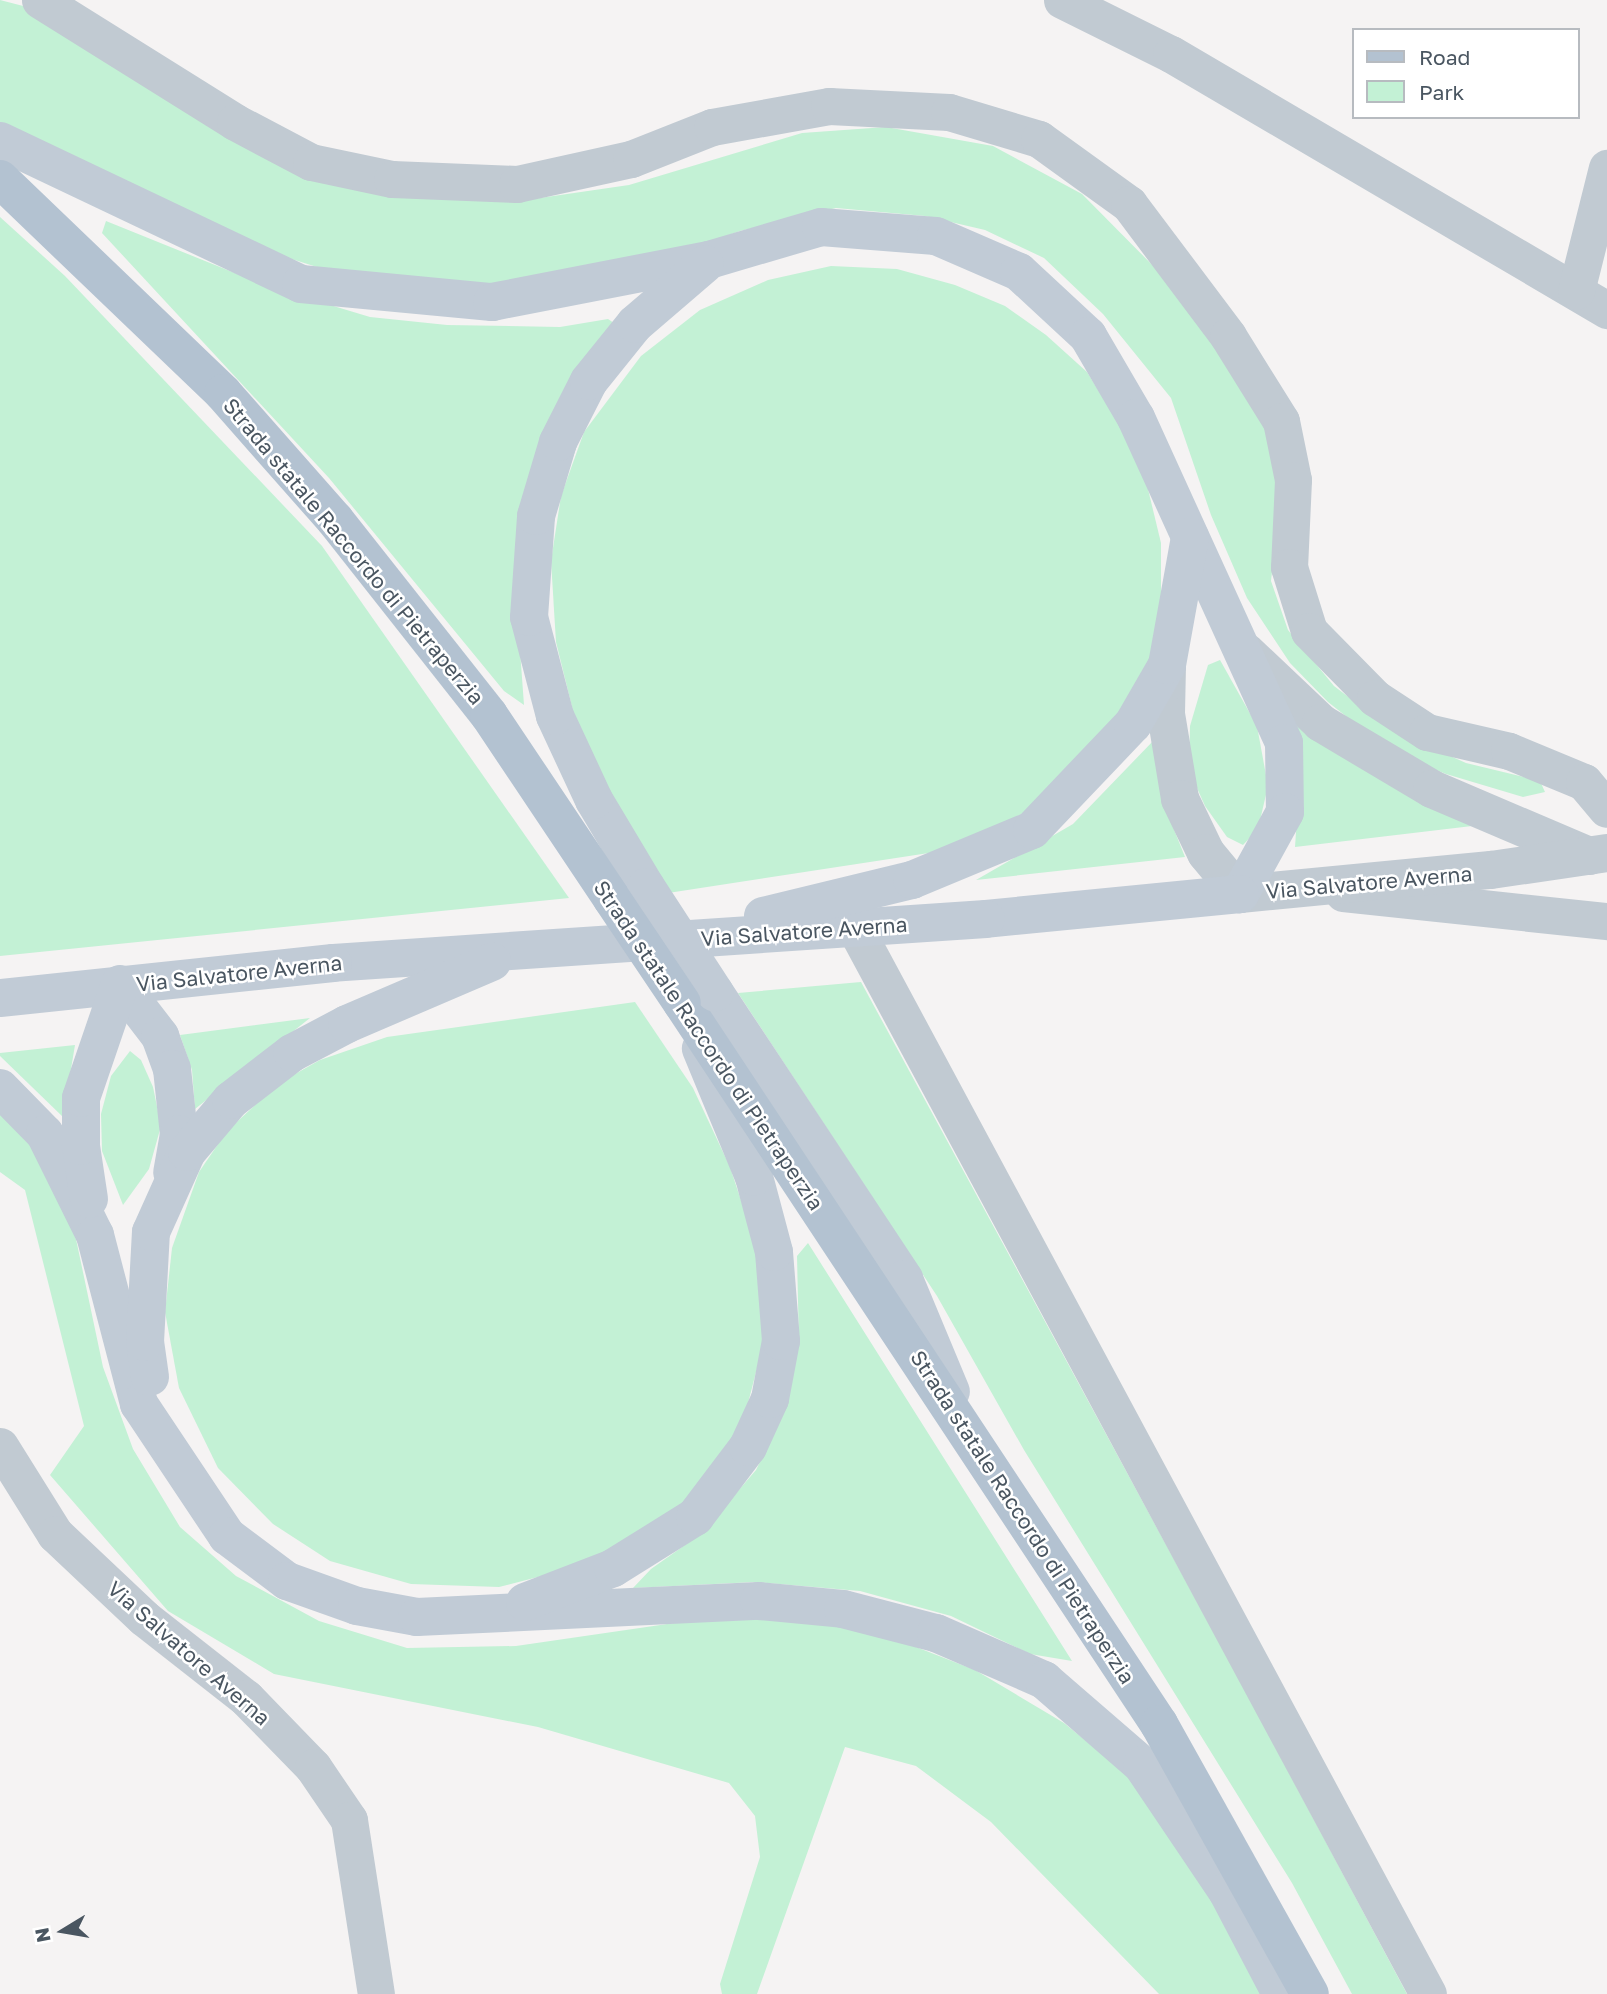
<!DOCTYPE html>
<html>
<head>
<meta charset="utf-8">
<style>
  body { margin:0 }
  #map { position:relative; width:1607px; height:1994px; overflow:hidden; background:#f5f3f3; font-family:"Golos Text",sans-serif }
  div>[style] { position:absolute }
  .green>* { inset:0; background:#c3f1d5 }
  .minor>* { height:37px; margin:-18.5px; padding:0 18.5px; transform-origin:18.5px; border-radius:18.5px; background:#c1cad2 }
  .tertiary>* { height:38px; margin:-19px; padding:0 19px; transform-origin:19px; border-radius:19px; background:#c1cad2 }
  .secondary>* { height:38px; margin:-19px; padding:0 19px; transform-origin:19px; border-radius:19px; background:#c1cbd6 }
  .primary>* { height:38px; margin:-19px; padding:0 19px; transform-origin:19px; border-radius:19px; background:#b3c2d1 }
  .secondary-bridge>* { height:38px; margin:-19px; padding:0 19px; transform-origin:19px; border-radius:19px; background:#c1cbd6 }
  .primary-bridge>* { height:38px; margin:-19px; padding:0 19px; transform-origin:19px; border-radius:19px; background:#b3c2d1 }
  span { translate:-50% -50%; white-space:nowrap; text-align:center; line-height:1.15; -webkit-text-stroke:5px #fff; paint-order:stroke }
  .street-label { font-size:21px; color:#4a5661 }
  .legend { position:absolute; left:1352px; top:28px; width:228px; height:91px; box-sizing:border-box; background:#fff; border:2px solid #b7bbc0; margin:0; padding:9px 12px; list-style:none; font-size:21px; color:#4a5661 }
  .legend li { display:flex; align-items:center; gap:14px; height:35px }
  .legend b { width:35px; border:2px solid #b7bbc0 }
  .north { position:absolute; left:28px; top:1896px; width:70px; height:70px; -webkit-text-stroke:5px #fff; paint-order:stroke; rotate:259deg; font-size:19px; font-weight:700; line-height:28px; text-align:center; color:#4a5661 }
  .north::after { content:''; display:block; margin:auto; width:24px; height:32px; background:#4a5661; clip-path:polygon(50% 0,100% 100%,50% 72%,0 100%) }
</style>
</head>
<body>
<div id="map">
  <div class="green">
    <i style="clip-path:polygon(0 0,27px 7px,233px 133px,519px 201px,629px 185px,802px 133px,886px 127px,993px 146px,1082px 194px,1175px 288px,1265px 415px,1282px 484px,1271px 581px,1288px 630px,1334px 686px,1392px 730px,1466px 763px,1540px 781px,1545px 792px,1523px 797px,1446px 774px,1390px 751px,1328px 702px,1290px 663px,1247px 598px,1211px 515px,1171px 398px,1103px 314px,1044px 258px,985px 230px,925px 216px,836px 208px,740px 231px,657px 260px,460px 288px,336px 273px,206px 232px,0 122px)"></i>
    <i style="clip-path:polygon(0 217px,65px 276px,322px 546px,569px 898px,0 956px)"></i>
    <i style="clip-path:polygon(106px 221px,267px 286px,370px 317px,447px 325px,560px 327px,608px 319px,617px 325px,518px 623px,524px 705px,504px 691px,329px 478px,102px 233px)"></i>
    <i style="clip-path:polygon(831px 266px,897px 269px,955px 285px,1005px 306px,1046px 335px,1087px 372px,1118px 422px,1147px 485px,1161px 543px,1161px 611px,1146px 677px,1078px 779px,968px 847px,668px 893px,607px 786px,574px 715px,556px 642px,551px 561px,561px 496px,584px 432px,641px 356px,700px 310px,768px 280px)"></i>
    <i style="clip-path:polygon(1220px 660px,1257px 726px,1268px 786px,1258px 829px,1243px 845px,1227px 837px,1205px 806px,1189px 770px,1190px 726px,1208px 665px)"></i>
    <i style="clip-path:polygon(1289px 715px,1489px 824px,1295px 847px,1298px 803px)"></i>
    <i style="clip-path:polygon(1155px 739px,1163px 802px,1185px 857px,976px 880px,1073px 824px)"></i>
    <i style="clip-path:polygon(861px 982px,1241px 1683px,1407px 1994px,1352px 1994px,1292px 1883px,1024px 1450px,937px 1296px,738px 993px)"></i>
    <i style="clip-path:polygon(635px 1002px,693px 1088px,730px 1167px,756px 1246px,764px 1341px,746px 1411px,722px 1462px,674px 1519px,588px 1564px,499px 1587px,411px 1584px,330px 1561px,273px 1524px,218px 1468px,179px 1388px,165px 1312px,172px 1248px,199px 1172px,227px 1131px,279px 1083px,320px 1060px,387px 1037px)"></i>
    <i style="clip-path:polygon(310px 1018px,195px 1109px,192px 1070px,180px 1035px)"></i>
    <i style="clip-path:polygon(75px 1045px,63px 1117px,0 1056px,0 1053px)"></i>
    <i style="clip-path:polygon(130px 1051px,141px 1060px,153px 1087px,161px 1126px,149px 1169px,123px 1205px,102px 1151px,101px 1114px,111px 1076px)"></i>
    <i style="clip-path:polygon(0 1114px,40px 1155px,76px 1239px,103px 1367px,133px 1449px,180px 1527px,236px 1576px,319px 1621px,407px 1648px,516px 1646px,681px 1622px,773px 1619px,875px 1631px,975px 1670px,1064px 1723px,1134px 1780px,1211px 1888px,1266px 1994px,1159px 1994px,991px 1822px,916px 1766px,845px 1747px,757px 1994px,722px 1994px,720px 1984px,760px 1857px,755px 1816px,729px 1783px,538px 1727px,274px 1674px,168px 1611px,50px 1475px,84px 1426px,25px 1190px,0 1172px)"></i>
    <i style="clip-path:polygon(808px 1243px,1072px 1661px,1030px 1654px,951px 1616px,860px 1591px,755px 1582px,633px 1588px,651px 1569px,702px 1533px,756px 1470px,782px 1417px,799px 1345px,797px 1256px)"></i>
  </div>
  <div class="minor">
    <i style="left:40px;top:0;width:230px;rotate:32deg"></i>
    <i style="left:235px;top:122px;width:86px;rotate:27.8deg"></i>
    <i style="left:311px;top:162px;width:83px;rotate:11.9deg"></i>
    <i style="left:392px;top:179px;width:125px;rotate:2.3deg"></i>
    <i style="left:517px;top:184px;width:117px;rotate:-12.4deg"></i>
    <i style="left:631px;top:159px;width:87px;rotate:-21.6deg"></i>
    <i style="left:712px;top:127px;width:119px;rotate:-10.2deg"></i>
    <i style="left:829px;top:106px;width:120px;rotate:2.9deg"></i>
    <i style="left:949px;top:112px;width:94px;rotate:16.7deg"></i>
    <i style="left:1039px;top:139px;width:111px;rotate:35.8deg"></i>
    <i style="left:1129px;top:204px;width:165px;rotate:53.1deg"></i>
    <i style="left:1228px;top:336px;width:100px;rotate:58.1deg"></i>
    <i style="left:1281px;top:421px;width:60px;rotate:78.5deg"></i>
    <i style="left:1293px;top:480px;width:87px;rotate:92.6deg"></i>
    <i style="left:1289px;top:567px;width:67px;rotate:72.6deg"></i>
    <i style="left:1309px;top:631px;width:94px;rotate:45.4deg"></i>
    <i style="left:1375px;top:698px;width:62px;rotate:33.2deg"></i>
    <i style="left:1427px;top:732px;width:84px;rotate:13deg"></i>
    <i style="left:1509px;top:751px;width:81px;rotate:22.5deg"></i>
    <i style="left:1584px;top:782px;width:35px;rotate:50deg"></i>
    <i style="left:1062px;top:0;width:122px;rotate:26.4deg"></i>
    <i style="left:1171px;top:54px;width:506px;rotate:30.42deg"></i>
    <i style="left:1576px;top:291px;width:127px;rotate:-75.9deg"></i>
    <i style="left:1343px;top:893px;width:265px;rotate:6.1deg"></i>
    <i style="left:855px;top:928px;width:1210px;rotate:61.74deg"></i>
    <i style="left:0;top:1446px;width:104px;rotate:58deg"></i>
    <i style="left:55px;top:1534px;width:122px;rotate:43.3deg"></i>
    <i style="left:144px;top:1618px;width:130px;rotate:38.1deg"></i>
    <i style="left:246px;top:1698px;width:96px;rotate:45.8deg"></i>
    <i style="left:313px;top:1767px;width:64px;rotate:55.8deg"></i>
    <i style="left:349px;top:1820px;width:176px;rotate:81.2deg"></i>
  </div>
  <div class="tertiary">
    <i style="left:1246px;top:652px;width:103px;rotate:43.4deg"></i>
    <i style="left:1321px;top:723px;width:129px;rotate:30.7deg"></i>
    <i style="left:1432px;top:789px;width:171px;rotate:23.1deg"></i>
    <i style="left:1167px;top:665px;width:49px;rotate:91.2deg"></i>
    <i style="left:1166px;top:714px;width:86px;rotate:80.6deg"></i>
    <i style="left:1180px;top:799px;width:60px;rotate:64.3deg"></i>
    <i style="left:1206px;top:853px;width:53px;rotate:50.3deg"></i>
    <i style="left:1240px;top:894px;width:252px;rotate:-5.5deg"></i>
    <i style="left:1491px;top:870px;width:117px;rotate:-8.3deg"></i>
  </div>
  <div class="secondary">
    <i style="left:0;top:141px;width:333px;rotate:25.4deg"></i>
    <i style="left:301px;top:284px;width:192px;rotate:5.4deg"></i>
    <i style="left:492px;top:302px;width:221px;rotate:-11deg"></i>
    <i style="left:709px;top:260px;width:117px;rotate:-16.4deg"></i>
    <i style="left:821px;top:227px;width:115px;rotate:4.5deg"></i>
    <i style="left:936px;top:236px;width:90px;rotate:23.4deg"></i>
    <i style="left:1019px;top:272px;width:94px;rotate:42.8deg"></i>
    <i style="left:1088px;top:336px;width:95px;rotate:59.7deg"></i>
    <i style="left:1136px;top:418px;width:357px;rotate:65.5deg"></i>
    <i style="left:1284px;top:743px;width:69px;rotate:89.2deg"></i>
    <i style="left:1285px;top:812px;width:94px;rotate:118.8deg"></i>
    <i style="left:1240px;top:894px;width:255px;rotate:174.4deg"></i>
    <i style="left:986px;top:919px;width:654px;rotate:176.15deg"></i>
    <i style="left:333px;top:963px;width:335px;rotate:174deg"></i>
    <i style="left:646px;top:887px;width:101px;rotate:-120.9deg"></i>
    <i style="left:594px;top:800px;width:93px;rotate:-114.9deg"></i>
    <i style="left:555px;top:716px;width:102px;rotate:-104.7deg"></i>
    <i style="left:529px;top:617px;width:101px;rotate:-86deg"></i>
    <i style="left:536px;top:516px;width:77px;rotate:-73.4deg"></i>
    <i style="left:558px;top:442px;width:68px;rotate:-63.1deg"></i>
    <i style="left:589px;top:381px;width:73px;rotate:-51.1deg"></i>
    <i style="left:635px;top:324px;width:92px;rotate:-40.6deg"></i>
    <i style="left:763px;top:916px;width:153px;rotate:-13.6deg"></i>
    <i style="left:912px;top:880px;width:130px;rotate:-22.6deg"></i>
    <i style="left:1032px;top:830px;width:146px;rotate:-46.4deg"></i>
    <i style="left:1133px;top:724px;width:68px;rotate:-60deg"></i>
    <i style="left:1167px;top:665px;width:130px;rotate:-79.8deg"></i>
    <i style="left:120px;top:984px;width:66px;rotate:52.4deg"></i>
    <i style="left:160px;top:1036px;width:35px;rotate:70deg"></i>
    <i style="left:172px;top:1069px;width:65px;rotate:83.9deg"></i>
    <i style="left:179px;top:1134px;width:39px;rotate:100deg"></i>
    <i style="left:715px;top:993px;width:343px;rotate:56.5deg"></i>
    <i style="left:904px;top:1279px;width:122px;rotate:67.4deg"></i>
    <i style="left:0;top:1088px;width:64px;rotate:45.6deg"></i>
    <i style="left:45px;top:1134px;width:113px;rotate:63.7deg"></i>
    <i style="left:95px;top:1235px;width:175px;rotate:75.4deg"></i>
    <i style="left:139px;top:1404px;width:159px;rotate:56.3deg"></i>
    <i style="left:227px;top:1536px;width:75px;rotate:36.9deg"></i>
    <i style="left:287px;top:1581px;width:74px;rotate:19.7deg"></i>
    <i style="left:357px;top:1606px;width:61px;rotate:10.4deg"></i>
    <i style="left:417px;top:1617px;width:342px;rotate:-2.7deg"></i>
    <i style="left:759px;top:1601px;width:84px;rotate:5.4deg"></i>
    <i style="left:843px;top:1609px;width:96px;rotate:14.5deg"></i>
    <i style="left:936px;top:1633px;width:118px;rotate:23.5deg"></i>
    <i style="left:1044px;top:1680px;width:130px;rotate:40.9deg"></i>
    <i style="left:1142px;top:1765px;width:152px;rotate:56deg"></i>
    <i style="left:1227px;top:1891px;width:116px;rotate:62.3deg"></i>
    <i style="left:89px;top:1199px;width:54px;rotate:-98.6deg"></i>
    <i style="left:81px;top:1146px;width:48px;rotate:-90deg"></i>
    <i style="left:81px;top:1098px;width:120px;rotate:-71.1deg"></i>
    <i style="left:150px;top:1377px;width:35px;rotate:-98deg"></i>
    <i style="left:145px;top:1342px;width:110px;rotate:-86.9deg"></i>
    <i style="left:151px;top:1232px;width:88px;rotate:-65.8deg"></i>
    <i style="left:187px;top:1152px;width:68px;rotate:-49.8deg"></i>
    <i style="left:231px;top:1100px;width:77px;rotate:-37.6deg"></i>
    <i style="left:292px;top:1053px;width:62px;rotate:-27.8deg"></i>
    <i style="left:347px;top:1024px;width:158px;rotate:-23.2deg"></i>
    <i style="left:525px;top:1602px;width:94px;rotate:-21.1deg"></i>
    <i style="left:613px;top:1568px;width:97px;rotate:-31.9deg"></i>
    <i style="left:695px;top:1517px;width:88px;rotate:-52.9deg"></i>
    <i style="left:748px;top:1447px;width:53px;rotate:-65.4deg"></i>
    <i style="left:770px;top:1399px;width:59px;rotate:-79.3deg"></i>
    <i style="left:781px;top:1341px;width:89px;rotate:-94.5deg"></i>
    <i style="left:774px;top:1252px;width:78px;rotate:-104.9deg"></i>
    <i style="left:754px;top:1177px;width:139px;rotate:-112.5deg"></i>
  </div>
  <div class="primary">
    <i style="left:0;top:179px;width:309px;rotate:43.8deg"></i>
    <i style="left:223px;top:393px;width:169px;rotate:48.6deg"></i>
    <i style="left:335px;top:520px;width:248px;rotate:51.7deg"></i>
    <i style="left:489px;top:715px;width:221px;rotate:56.2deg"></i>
    <i style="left:682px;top:1003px;width:865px;rotate:56.51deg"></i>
    <i style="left:1159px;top:1724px;width:309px;rotate:60.8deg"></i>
  </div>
  <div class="secondary-bridge">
    <i style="left:646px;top:887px;width:126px;rotate:56.9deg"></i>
  </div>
  <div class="primary-bridge">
    <i style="left:612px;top:899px;width:125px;rotate:56.1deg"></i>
  </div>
  <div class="street-label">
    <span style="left:354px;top:551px;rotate:50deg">Strada statale Raccordo di Pietraperzia</span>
    <span style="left:1369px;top:882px;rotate:-5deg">Via Salvatore Averna</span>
    <span style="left:804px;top:931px;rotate:-4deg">Via Salvatore Averna</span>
    <span style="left:239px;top:973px;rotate:-6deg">Via Salvatore Averna</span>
    <span style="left:709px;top:1045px;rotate:56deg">Strada statale Raccordo di Pietraperzia</span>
    <span style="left:1023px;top:1517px;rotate:57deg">Strada statale Raccordo di Pietraperzia</span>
    <span style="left:189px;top:1653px;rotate:41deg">Via Salvatore Averna</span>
  </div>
  <ul class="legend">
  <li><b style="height:9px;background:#b3c2d1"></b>Road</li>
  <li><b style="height:19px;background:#c3f1d5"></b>Park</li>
  </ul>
  <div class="north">N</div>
</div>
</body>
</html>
